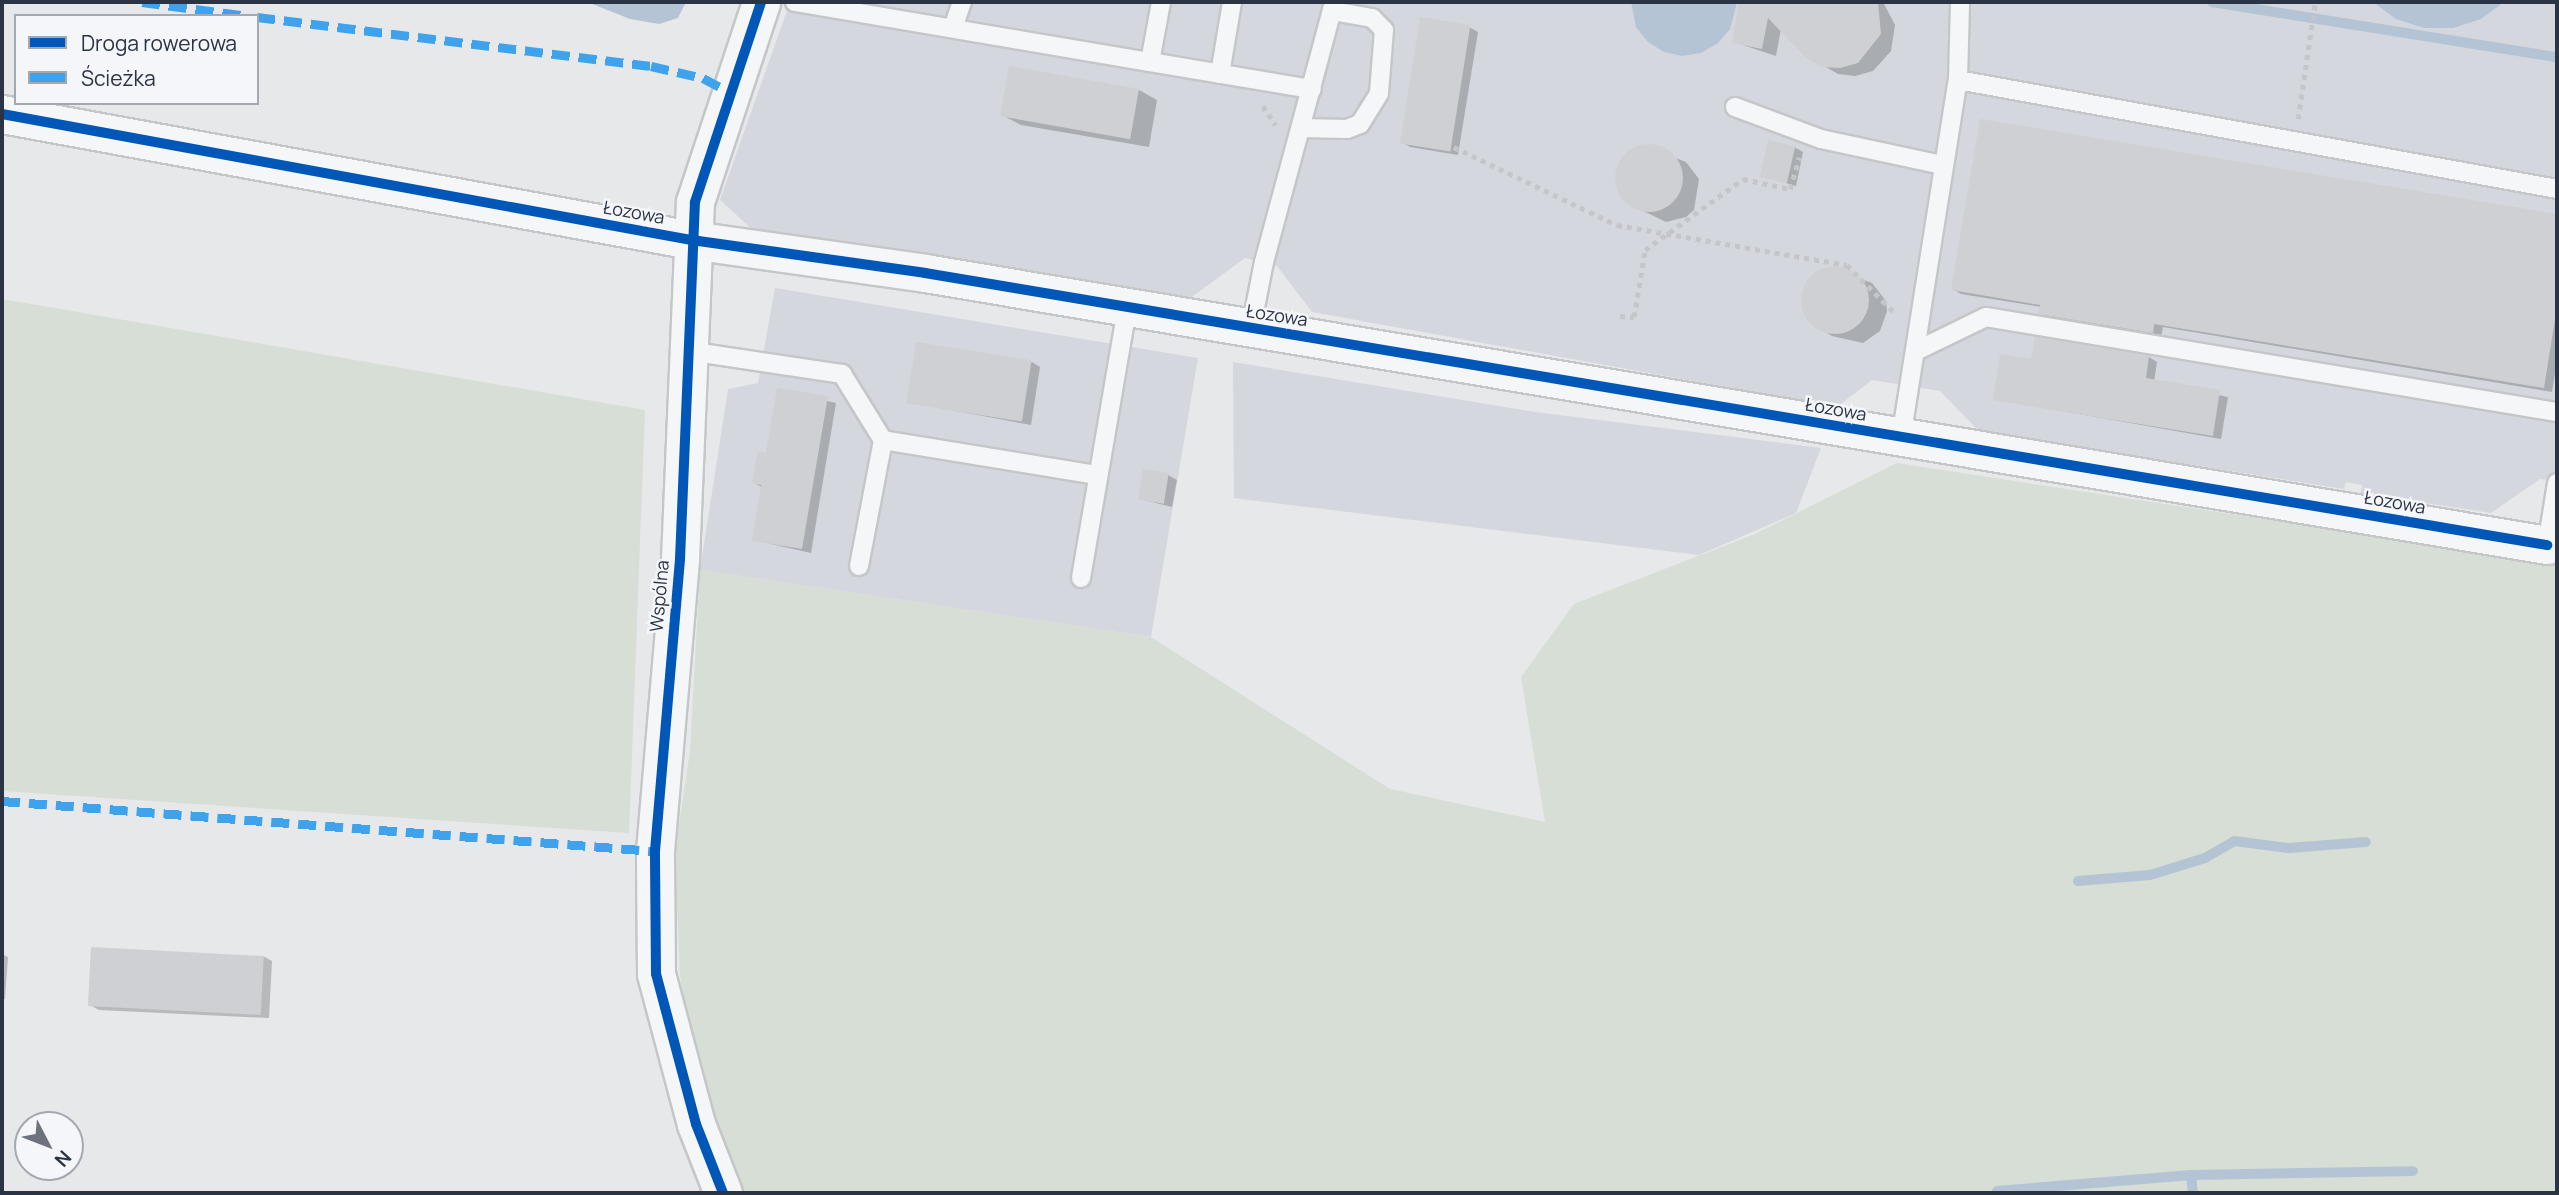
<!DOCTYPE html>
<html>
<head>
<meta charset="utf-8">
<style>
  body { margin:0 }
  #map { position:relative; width:2559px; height:1195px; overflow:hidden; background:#e6e8ea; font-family:Manrope,sans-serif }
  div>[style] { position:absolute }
  .built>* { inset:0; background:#d4d7dd }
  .green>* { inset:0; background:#d6ded6 }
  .water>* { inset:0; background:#b4c4d5 }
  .shadow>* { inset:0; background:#0003 }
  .stream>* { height:10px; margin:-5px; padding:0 5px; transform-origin:5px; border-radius:5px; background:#b4c4d5 }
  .building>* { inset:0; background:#ced0d3; transform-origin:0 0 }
  .round { border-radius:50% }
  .path>* { height:4.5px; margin-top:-2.25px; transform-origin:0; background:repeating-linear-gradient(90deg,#c5c6ca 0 5px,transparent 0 10px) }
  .roads { filter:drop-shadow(2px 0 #c4c6c8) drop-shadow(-2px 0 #c4c6c8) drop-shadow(0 2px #c4c6c8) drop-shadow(0 -2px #c4c6c8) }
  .lane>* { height:18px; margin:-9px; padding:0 9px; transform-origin:9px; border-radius:9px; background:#f5f6f7 }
  .street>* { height:37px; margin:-18.5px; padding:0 18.5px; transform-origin:18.5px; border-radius:18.5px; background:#f5f6f7 }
  .quiet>* { height:9px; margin-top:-4.5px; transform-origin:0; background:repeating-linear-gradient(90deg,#3ea3ec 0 18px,transparent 0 27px) }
  .cycleway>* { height:10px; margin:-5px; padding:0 5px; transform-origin:5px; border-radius:5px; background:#0057b8 }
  span { translate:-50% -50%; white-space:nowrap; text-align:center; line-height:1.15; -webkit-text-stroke:5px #f4f6f9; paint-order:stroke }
  .street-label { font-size:18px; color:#2b3445 }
  .frame { position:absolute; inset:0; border:4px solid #2b3445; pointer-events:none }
  .legend { position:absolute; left:14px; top:14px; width:245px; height:91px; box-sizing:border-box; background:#f4f6f9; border:2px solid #a4a8b1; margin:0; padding:9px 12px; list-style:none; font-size:21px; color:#2b3445 }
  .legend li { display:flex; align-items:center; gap:14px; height:35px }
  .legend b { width:35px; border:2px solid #a4a8b1 }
  .north { position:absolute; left:14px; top:1111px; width:70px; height:70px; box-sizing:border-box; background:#f4f6f9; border:2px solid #a4a8b1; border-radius:50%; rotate:132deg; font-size:19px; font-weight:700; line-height:28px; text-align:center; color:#2b3445 }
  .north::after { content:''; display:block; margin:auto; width:24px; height:32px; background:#6c737f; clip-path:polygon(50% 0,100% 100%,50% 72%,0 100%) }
</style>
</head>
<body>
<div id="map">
  <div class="built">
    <i style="clip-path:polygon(790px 2px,2557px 2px,2557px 481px,2540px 479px,2491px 513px,2361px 493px,2362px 485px,2346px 482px,2344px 489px,1979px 431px,1940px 391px,1872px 380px,1837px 407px,1312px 312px,1277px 266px,1245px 258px,1189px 299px,754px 231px,720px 200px)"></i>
    <i style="clip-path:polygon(775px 288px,1198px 358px,1151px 637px,700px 570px,728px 389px,758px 383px)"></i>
    <i style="clip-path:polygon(1233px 362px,1535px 412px,1821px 448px,1796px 513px,1699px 555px,1234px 498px)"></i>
  </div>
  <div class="green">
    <i style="clip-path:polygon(2px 299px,645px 410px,629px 833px,2px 791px)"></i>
    <i style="clip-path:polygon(1897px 463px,2557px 564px,2557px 1193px,740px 1193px,720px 1146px,689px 1036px,680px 974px,675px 852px,690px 751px,700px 570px,1151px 637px,1390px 789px,1545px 822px,1521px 677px,1574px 604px,1755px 534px)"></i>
  </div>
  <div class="water">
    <i style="clip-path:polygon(587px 2px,686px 2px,678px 18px,659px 24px,630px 19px)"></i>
    <i style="clip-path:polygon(1631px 2px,1737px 2px,1730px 29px,1718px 43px,1701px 53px,1682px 56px,1664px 52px,1648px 42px,1636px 27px)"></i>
    <i style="clip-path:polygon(2373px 2px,2504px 2px,2481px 19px,2453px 28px,2424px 28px,2396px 19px)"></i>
  </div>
  <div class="shadow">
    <i style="clip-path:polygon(1782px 2px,1883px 2px,1895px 25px,1891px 51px,1873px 71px,1855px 76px,1838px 74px,1807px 56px,1781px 29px,1776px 56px,1734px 42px)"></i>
    <i style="clip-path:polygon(1469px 27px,1478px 32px,1458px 155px,1410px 147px,1402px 142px)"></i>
    <i style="clip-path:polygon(1011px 68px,1139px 90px,1157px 100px,1149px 147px,1021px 125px,1002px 115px)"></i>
    <i style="clip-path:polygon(1981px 121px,2557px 216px,2557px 361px,2552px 392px,2163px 327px,2161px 337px,2049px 318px,2040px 313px,2041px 307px,1961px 294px,1953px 289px)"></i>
    <i style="clip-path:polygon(1645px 146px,1686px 162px,1699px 179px,1694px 210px,1686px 217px,1666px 222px,1627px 203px,1616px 174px,1626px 155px)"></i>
    <i style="clip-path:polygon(1794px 147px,1803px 152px,1796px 186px,1762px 176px)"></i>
    <i style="clip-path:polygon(1832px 267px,1872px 283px,1886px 301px,1887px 311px,1880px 331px,1863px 343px,1832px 336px,1814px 325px,1803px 306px,1806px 285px)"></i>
    <i style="clip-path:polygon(2149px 357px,2157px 362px,2154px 382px,2228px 397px,2221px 439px,1994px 399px,2033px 361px)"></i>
    <i style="clip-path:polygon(1032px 362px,1040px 367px,1031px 425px,908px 402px)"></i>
    <i style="clip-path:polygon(779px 390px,836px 403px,811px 553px,753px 540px,762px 487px,754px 483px,768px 455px)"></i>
    <i style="clip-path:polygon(1168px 475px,1177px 480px,1172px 507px,1140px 499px)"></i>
    <i style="clip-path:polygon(2px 954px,8px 957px,5px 999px,2px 999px)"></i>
    <i style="clip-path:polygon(263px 956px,272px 961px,269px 1018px,99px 1010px,90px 1005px)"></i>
  </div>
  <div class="stream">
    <i style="left:2212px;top:2px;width:349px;rotate:9.1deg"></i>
    <i style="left:2078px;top:881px;width:72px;rotate:-4.8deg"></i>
    <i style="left:2150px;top:875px;width:58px;rotate:-17.2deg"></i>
    <i style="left:2205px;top:858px;width:34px;rotate:-30deg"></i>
    <i style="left:2234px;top:841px;width:55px;rotate:7.3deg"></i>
    <i style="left:2289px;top:848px;width:77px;rotate:-4.5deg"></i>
    <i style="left:2191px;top:1175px;width:222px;rotate:-1deg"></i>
    <i style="left:1997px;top:1191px;width:195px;rotate:-4.7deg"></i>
    <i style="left:2191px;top:1175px;width:18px;rotate:84deg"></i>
  </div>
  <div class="building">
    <i style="clip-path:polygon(1739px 2px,1878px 2px,1881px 34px,1858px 63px,1840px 68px,1822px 67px,1806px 58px,1768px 18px,1762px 49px,1732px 43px)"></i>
    <i style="left:1420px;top:17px;width:51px;height:128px;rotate:9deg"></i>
    <i style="left:1009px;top:66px;width:132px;height:51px;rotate:10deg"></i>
    <i style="clip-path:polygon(1980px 119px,2557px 214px,2557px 307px,2544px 388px,2154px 324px,2153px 333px,2038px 314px,2040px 305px,1951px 290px)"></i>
    <i style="left:1768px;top:140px;width:28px;height:38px;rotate:13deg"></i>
    <i class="round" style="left:1615px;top:144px;width:68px;height:68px"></i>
    <i class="round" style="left:1801px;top:266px;width:68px;height:68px"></i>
    <i style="clip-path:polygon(2035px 337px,2149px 356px,2146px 378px,2220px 390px,2213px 436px,1993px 400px,2000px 354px,2031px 359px)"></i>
    <i style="left:916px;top:342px;width:117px;height:62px;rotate:9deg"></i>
    <i style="clip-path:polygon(777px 388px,828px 396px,802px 549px,752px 541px,761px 485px,752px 483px,758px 451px,766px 453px)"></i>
    <i style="left:1143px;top:469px;width:26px;height:31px;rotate:9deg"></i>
    <i style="left:91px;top:947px;width:173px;height:59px;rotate:3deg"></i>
  </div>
  <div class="path">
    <i style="left:1263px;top:106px;width:23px;rotate:56deg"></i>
    <i style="left:2298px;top:119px;width:118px;rotate:-81.7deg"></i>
    <i style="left:1454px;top:147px;width:181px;rotate:25.6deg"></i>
    <i style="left:1617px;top:225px;width:233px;rotate:9.9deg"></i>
    <i style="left:1847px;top:265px;width:69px;rotate:45deg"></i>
    <i style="left:1620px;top:316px;width:14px;rotate:4deg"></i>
    <i style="left:1634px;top:317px;width:68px;rotate:-80.7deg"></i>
    <i style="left:1645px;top:250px;width:121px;rotate:-35.9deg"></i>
    <i style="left:1743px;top:179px;width:48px;rotate:12deg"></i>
    <i style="left:1790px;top:189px;width:33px;rotate:-74deg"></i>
  </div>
  <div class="roads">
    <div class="lane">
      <i style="left:795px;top:2px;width:360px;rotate:9.6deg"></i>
      <i style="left:1150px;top:62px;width:61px;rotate:-79.6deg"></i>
      <i style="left:953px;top:28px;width:28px;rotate:-71deg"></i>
      <i style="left:1150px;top:62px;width:164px;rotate:9.5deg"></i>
      <i style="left:1220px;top:74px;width:73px;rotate:-80.5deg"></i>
      <i style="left:1958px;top:80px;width:609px;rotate:10.31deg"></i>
      <i style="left:1735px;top:107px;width:92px;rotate:20.4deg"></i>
      <i style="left:1821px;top:139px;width:124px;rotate:12.1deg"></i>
      <i style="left:1302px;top:128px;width:45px;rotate:1.3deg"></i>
      <i style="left:1347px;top:129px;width:14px;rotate:-21deg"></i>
      <i style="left:1360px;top:124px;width:36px;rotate:-58deg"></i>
      <i style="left:1379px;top:93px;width:63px;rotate:-85.5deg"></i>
      <i style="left:1384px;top:30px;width:17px;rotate:-135deg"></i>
      <i style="left:1372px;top:18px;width:41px;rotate:-170.1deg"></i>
      <i style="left:1251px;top:328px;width:67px;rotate:-78.9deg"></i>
      <i style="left:1264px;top:262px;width:269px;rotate:-74.9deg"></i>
      <i style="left:688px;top:351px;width:156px;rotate:8.5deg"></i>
      <i style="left:842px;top:374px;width:78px;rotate:58.2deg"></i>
      <i style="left:883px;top:440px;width:216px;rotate:9.3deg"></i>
      <i style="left:1916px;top:351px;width:78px;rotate:-25.9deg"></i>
      <i style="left:1986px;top:317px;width:579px;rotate:9.45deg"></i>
      <i style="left:1901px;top:438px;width:363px;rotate:-81deg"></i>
      <i style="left:1958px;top:80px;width:78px;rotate:-88.5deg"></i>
      <i style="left:2547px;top:545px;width:63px;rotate:-80.8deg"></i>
      <i style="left:859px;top:566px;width:128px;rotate:-79.2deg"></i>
      <i style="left:1081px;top:578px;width:274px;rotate:-80.3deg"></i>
    </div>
    <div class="street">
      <i style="left:2px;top:114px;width:700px;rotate:10.36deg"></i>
      <i style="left:691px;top:240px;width:236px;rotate:8deg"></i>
      <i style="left:925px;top:273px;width:1645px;rotate:9.52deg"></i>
      <i style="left:723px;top:1193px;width:74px;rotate:-111.4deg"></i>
      <i style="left:696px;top:1124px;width:155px;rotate:-104.9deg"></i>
      <i style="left:656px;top:974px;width:123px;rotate:-90.5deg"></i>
      <i style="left:655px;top:851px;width:293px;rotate:-85.1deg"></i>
      <i style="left:680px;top:559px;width:357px;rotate:-87.6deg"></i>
      <i style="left:695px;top:202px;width:211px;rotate:-71.7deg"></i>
    </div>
  </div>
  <div class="quiet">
    <i style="left:142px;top:2px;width:107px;rotate:7.5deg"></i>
    <i style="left:257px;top:17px;width:397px;rotate:7.1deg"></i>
    <i style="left:651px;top:66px;width:53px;rotate:13deg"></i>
    <i style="left:703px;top:78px;width:32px;rotate:28deg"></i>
    <i style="left:2px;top:801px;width:655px;rotate:4.38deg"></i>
  </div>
  <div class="cycleway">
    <i style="left:2px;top:114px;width:700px;rotate:10.36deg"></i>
    <i style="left:691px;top:240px;width:236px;rotate:8deg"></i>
    <i style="left:925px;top:273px;width:1645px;rotate:9.52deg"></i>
    <i style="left:723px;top:1193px;width:74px;rotate:-111.4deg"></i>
    <i style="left:696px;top:1124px;width:155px;rotate:-104.9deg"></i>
    <i style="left:656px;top:974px;width:123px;rotate:-90.5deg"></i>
    <i style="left:655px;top:851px;width:293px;rotate:-85.1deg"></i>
    <i style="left:680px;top:559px;width:357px;rotate:-87.6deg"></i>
    <i style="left:695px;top:202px;width:211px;rotate:-71.7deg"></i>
  </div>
  <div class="street-label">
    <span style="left:634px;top:212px;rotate:10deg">Łozowa</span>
    <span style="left:1277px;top:315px;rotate:9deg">Łozowa</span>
    <span style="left:1836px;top:409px;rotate:10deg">Łozowa</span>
    <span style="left:2395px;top:502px;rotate:10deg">Łozowa</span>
    <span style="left:659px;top:596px;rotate:-85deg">Wspólna</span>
  </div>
  <div class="frame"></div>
  <ul class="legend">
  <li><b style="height:9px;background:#0057b8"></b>Droga rowerowa</li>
  <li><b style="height:9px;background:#3ea3ec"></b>Ścieżka</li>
  </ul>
  <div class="north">N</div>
</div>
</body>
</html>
